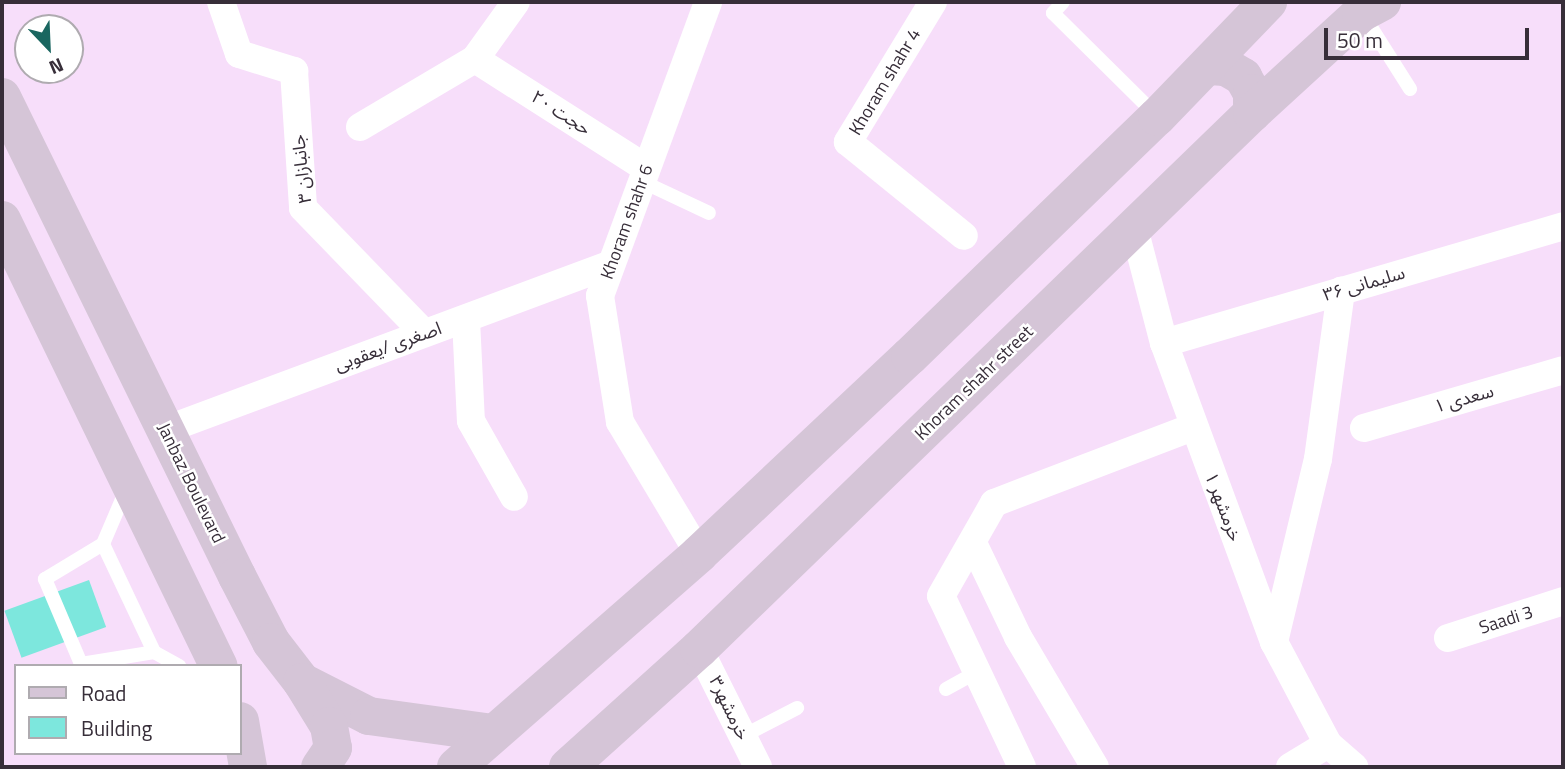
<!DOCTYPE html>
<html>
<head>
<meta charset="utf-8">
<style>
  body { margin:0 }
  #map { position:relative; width:1565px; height:769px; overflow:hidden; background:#f7defa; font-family:"Titillium Web","Noto Sans Arabic",sans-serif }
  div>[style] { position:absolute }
  .building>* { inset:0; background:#7de7dd; transform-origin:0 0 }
  .lane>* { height:14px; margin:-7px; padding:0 7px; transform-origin:7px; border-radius:7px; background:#fff }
  .street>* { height:28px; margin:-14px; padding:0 14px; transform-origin:14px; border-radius:14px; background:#fff }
  .secondary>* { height:38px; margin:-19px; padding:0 19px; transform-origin:19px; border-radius:19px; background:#d5c5d7 }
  span { translate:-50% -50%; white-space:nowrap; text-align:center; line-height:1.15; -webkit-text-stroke:5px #fff; paint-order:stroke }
  .street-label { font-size:18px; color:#372e39 }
  .frame { position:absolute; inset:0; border:4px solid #372e39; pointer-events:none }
  .legend { position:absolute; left:14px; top:664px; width:228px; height:91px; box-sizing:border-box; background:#fff; border:2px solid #afabb0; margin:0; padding:9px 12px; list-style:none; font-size:21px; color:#372e39 }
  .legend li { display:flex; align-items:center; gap:14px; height:35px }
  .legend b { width:35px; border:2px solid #afabb0 }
  .north { position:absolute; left:14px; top:14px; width:70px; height:70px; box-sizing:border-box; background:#fff; border:2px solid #afabb0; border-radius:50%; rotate:157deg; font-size:19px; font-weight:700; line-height:28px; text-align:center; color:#372e39 }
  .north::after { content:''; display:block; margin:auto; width:24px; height:32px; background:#1a6660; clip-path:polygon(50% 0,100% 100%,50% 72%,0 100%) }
  .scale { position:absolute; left:1324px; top:28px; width:205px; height:32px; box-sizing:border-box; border:4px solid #372e39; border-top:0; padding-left:9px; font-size:21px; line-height:24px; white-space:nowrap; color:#372e39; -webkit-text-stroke:5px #fff; paint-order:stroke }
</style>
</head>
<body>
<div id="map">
  <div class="building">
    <i style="left:89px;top:580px;width:50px;height:90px;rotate:70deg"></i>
  </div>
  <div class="lane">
    <i style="left:1063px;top:2px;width:15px;rotate:132deg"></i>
    <i style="left:1053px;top:13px;width:145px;rotate:44.7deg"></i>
    <i style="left:1362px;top:13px;width:90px;rotate:57.7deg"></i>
    <i style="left:641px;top:181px;width:75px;rotate:25.2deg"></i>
    <i style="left:126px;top:490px;width:59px;rotate:113.1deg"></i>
    <i style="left:103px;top:544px;width:68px;rotate:148.9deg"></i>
    <i style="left:45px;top:579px;width:92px;rotate:67deg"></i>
    <i style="left:81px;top:664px;width:74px;rotate:-9.3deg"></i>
    <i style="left:154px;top:652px;width:29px;rotate:29deg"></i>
    <i style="left:103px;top:544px;width:119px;rotate:64.7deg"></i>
    <i style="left:946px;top:689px;width:35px;rotate:-29deg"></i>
    <i style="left:743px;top:736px;width:61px;rotate:-27.4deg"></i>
  </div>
  <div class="street">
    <i style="left:221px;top:2px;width:55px;rotate:70.9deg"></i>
    <i style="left:239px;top:54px;width:58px;rotate:17.2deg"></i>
    <i style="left:294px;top:71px;width:137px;rotate:86.2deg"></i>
    <i style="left:303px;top:208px;width:174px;rotate:45.9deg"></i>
    <i style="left:933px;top:2px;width:164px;rotate:121.3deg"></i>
    <i style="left:848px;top:142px;width:149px;rotate:39deg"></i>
    <i style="left:475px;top:59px;width:203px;rotate:32.5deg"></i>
    <i style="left:360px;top:127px;width:134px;rotate:-30.6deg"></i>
    <i style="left:475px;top:59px;width:70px;rotate:-54.3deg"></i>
    <i style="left:1134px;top:228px;width:119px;rotate:75.4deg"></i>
    <i style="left:1164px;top:343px;width:319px;rotate:69.8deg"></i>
    <i style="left:1274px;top:642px;width:115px;rotate:62.1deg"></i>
    <i style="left:1328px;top:744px;width:35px;rotate:41deg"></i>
    <i style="left:466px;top:320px;width:101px;rotate:87.2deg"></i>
    <i style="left:471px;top:421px;width:87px;rotate:60.5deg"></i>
    <i style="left:1164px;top:343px;width:416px;rotate:-16.3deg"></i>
    <i style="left:1364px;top:428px;width:207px;rotate:-16.2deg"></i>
    <i style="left:165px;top:430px;width:476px;rotate:-20.4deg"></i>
    <i style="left:973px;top:543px;width:104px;rotate:64.4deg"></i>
    <i style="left:1018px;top:637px;width:151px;rotate:59.4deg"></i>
    <i style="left:699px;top:554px;width:154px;rotate:-120.9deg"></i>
    <i style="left:620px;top:422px;width:128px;rotate:-99deg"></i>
    <i style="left:600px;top:296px;width:313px;rotate:-69.8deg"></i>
    <i style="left:1448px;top:638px;width:121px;rotate:-17.8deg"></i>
    <i style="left:1274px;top:642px;width:188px;rotate:-76.5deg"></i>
    <i style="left:1318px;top:459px;width:170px;rotate:-82.2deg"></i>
    <i style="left:699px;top:649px;width:132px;rotate:63.4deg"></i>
    <i style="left:1022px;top:767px;width:189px;rotate:-115.3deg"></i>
    <i style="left:941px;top:596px;width:107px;rotate:-60.3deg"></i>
    <i style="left:994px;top:503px;width:213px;rotate:-20.9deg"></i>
    <i style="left:1290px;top:767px;width:44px;rotate:-31.2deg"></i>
  </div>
  <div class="secondary">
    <i style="left:1207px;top:66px;width:19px;rotate:3deg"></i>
    <i style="left:1226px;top:67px;width:20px;rotate:30deg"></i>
    <i style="left:1243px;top:77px;width:18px;rotate:61deg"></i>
    <i style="left:1252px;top:93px;width:20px;rotate:90deg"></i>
    <i style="left:2px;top:97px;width:534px;rotate:63.87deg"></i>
    <i style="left:237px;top:576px;width:74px;rotate:62.7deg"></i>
    <i style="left:271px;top:642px;width:51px;rotate:52.2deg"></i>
    <i style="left:302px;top:682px;width:75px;rotate:26.9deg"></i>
    <i style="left:369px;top:716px;width:125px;rotate:7.8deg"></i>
    <i style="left:2px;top:220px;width:496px;rotate:64.1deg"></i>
    <i style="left:302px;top:682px;width:52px;rotate:58.5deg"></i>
    <i style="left:329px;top:726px;width:22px;rotate:80deg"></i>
    <i style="left:333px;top:748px;width:23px;rotate:124deg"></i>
    <i style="left:240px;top:721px;width:47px;rotate:80.1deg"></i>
    <i style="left:456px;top:767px;width:323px;rotate:-41.2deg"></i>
    <i style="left:699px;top:554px;width:289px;rotate:-43.2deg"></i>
    <i style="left:910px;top:356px;width:344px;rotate:-44.1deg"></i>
    <i style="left:1157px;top:117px;width:160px;rotate:-46deg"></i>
    <i style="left:568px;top:767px;width:176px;rotate:-42deg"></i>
    <i style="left:699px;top:649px;width:770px;rotate:-44.11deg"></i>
    <i style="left:1252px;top:113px;width:148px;rotate:-42.5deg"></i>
    <i style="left:1361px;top:13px;width:24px;rotate:-28deg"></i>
  </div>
  <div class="street-label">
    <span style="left:885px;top:82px;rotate:-59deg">Khoram shahr 4</span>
    <span style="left:561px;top:113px;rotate:33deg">حجت ۲۰</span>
    <span style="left:302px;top:169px;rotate:-96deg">جانبازان ۳</span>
    <span style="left:627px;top:222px;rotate:-70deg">Khoram shahr 6</span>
    <span style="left:1364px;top:284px;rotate:-16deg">سلیمانی ۳۶</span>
    <span style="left:388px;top:347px;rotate:-20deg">اصغری /یعقوبی</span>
    <span style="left:974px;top:383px;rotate:-44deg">Khoram shahr street</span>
    <span style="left:1464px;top:399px;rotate:-16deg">سعدی ۱</span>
    <span style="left:191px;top:483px;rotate:64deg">Janbaz Boulevard</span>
    <span style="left:1223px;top:507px;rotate:69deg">خرمشهر ۱</span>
    <span style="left:1506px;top:620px;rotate:-18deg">Saadi 3</span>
    <span style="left:729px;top:708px;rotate:64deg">خرمشهر۳</span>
  </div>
  <div class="frame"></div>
  <ul class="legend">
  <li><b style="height:9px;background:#d5c5d7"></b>Road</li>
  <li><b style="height:19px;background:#7de7dd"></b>Building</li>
  </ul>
  <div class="north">N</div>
  <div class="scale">50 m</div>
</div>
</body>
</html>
